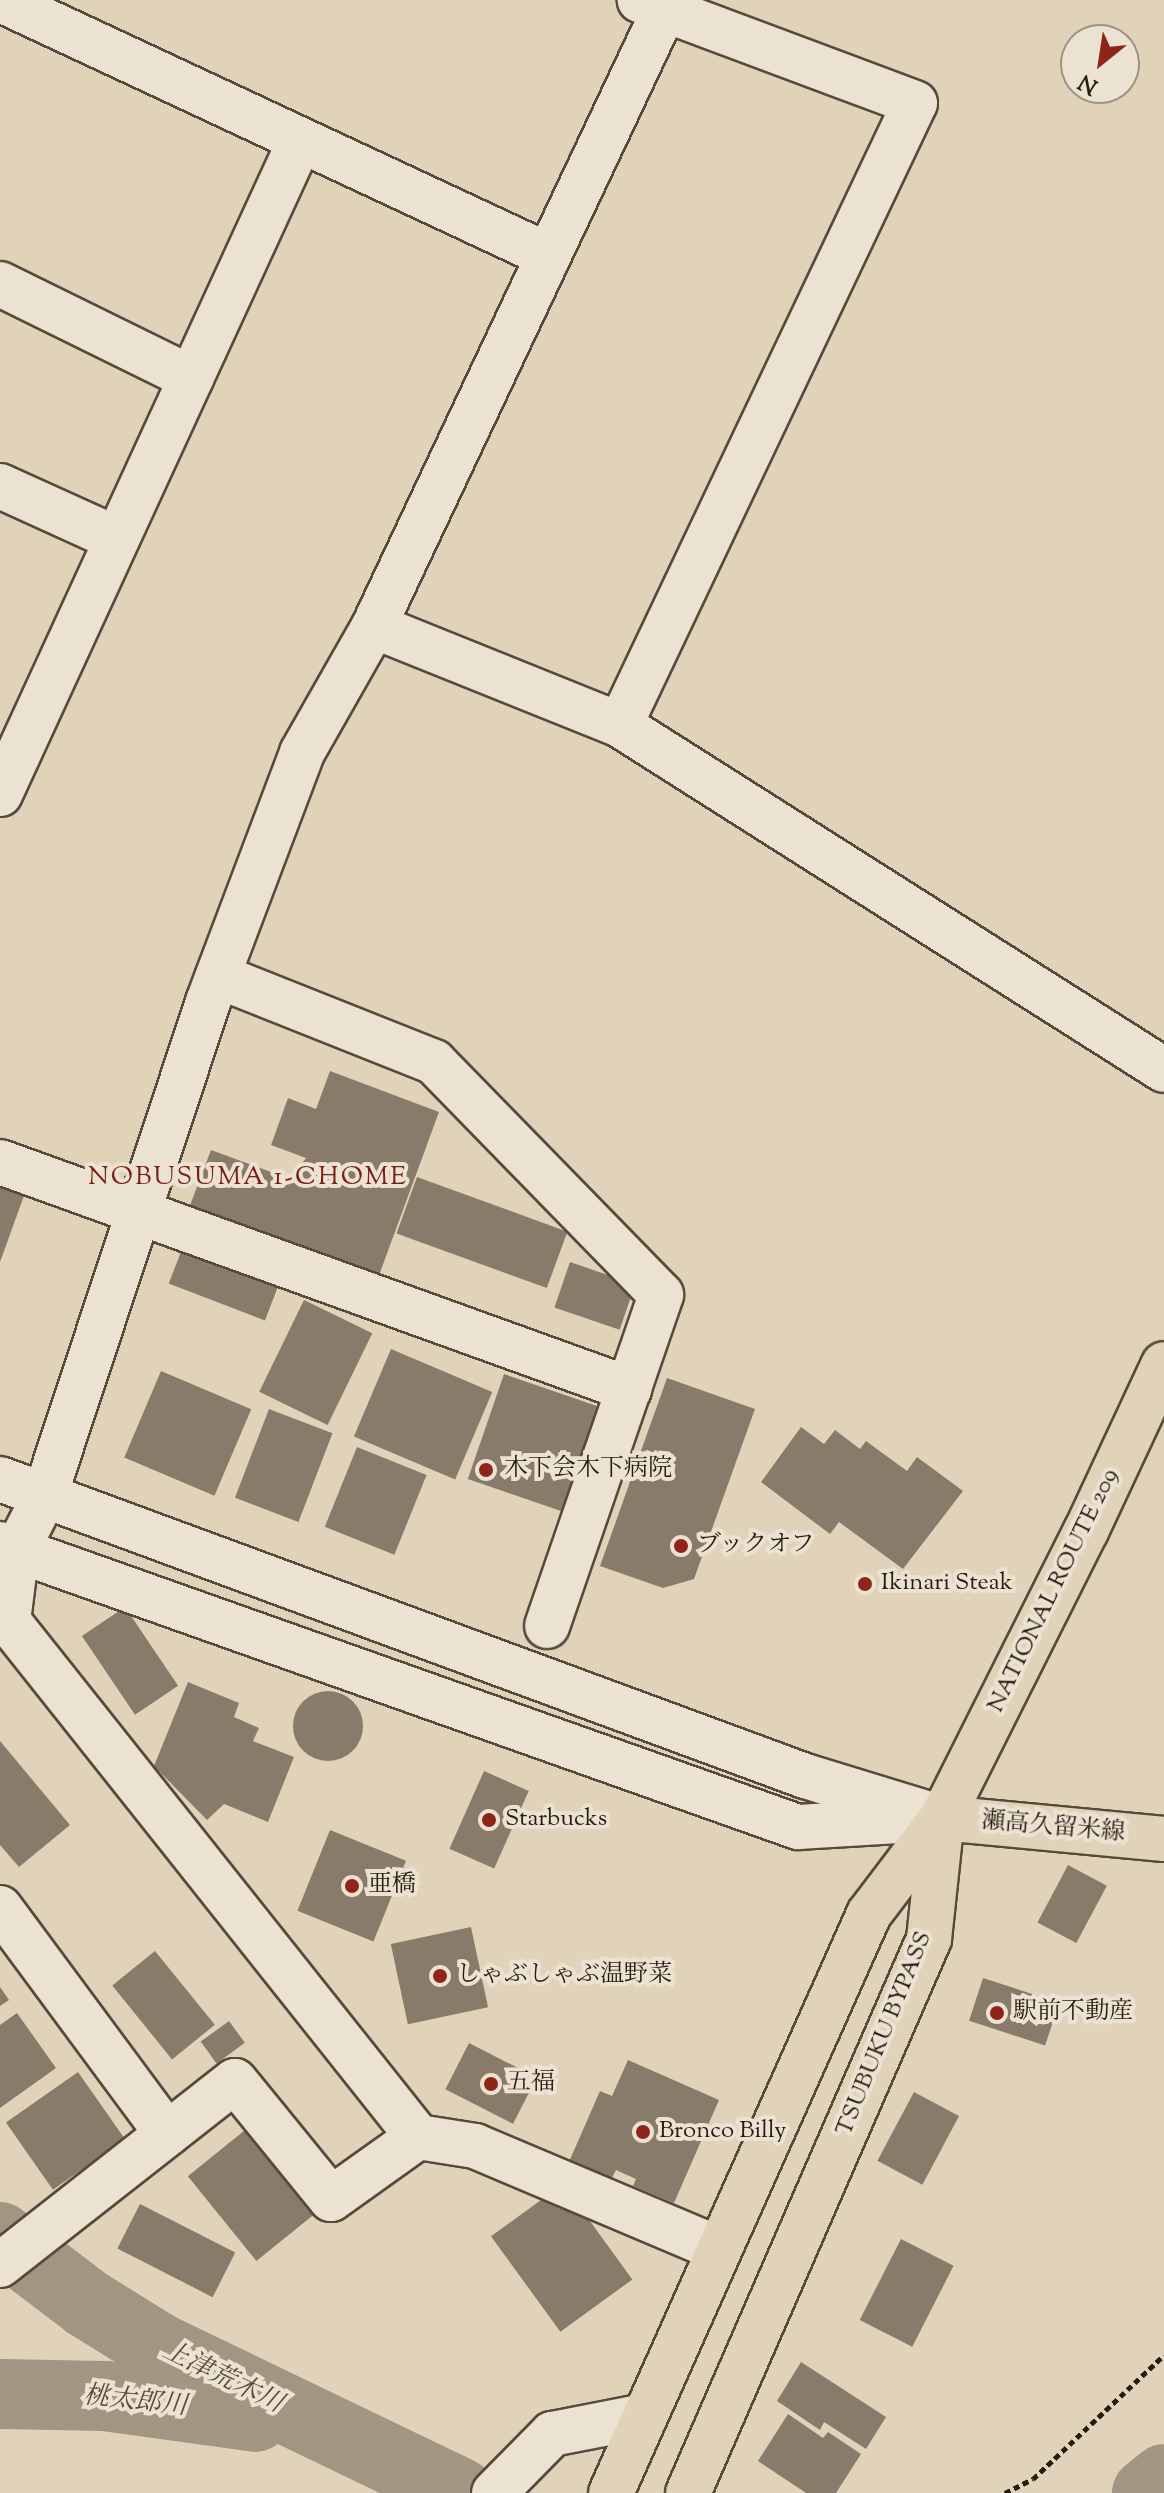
<!DOCTYPE html>
<html>
<head>
<meta charset="utf-8">
<style>
  body { margin:0 }
  #map { position:relative; width:1164px; height:2493px; overflow:hidden; background:#e1d3ba; font-family:"Sorts Mill Goudy","Noto Serif JP",serif }
  div>[style] { position:absolute }
  .river>* { height:70px; margin:-35px; padding:0 35px; transform-origin:35px; border-radius:35px; background:#a29581 }
  .building>* { inset:0; background:#887b69; transform-origin:0 0 }
  .round { border-radius:50% }
  .path>* { height:5px; margin-top:-2.5px; transform-origin:0; background:repeating-linear-gradient(90deg,#271c11 0 6px,transparent 0 10px) }
  .roads { filter:drop-shadow(2px 0 #564a3b) drop-shadow(-2px 0 #564a3b) drop-shadow(0 2px #564a3b) drop-shadow(0 -2px #564a3b) }
  .minor>* { height:44px; margin:-22px; padding:0 22px; transform-origin:22px; border-radius:22px; background:#ece2d2 }
  .major>* { height:44px; margin:-22px; padding:0 22px; transform-origin:22px; border-radius:22px; background:#e1d3ba }
  .highway>* { height:44px; margin:-22px; padding:0 22px; transform-origin:22px; border-radius:22px; background:#e1d3ba }
  .dots>* { width:22px; height:22px; translate:-50% -50%; box-sizing:border-box; border:4px solid #ece2d2; border-radius:50% }
  span { translate:-50% -50%; white-space:nowrap; text-align:center; line-height:1.15; -webkit-text-stroke:8px #ece2d2; paint-order:stroke }
  .poi-label { font-size:24px; color:#271c11 }
  .left { translate:0 -50%; text-align:left }
  .street-label { font-size:24px; color:#271c11 }
  .neighbourhood-label { font-size:26px; color:#7a1f14; letter-spacing:2px }
  .water-label { font-size:26px; color:#584c3e; font-style:italic }
  .north { position:absolute; left:1060px; top:24px; width:80px; height:80px; box-sizing:border-box; background:#ece2d2; border:2px solid #9d9385; border-radius:50%; rotate:210deg; font-size:22px; font-weight:700; line-height:32px; text-align:center; color:#271c11 }
  .north::after { content:''; display:block; margin:auto; width:28px; height:36px; background:#8f2418; clip-path:polygon(50% 0,100% 100%,50% 72%,0 100%) }
</style>
</head>
<body>
<div id="map">
  <div class="river">
    <i style="left:0;top:2237px;width:111px;rotate:37.3deg"></i>
    <i style="left:88px;top:2304px;width:84px;rotate:31.8deg"></i>
    <i style="left:159px;top:2348px;width:334px;rotate:25.7deg"></i>
    <i style="left:0;top:2394px;width:105px;rotate:1.1deg"></i>
    <i style="left:105px;top:2396px;width:152px;rotate:7.9deg"></i>
    <i style="left:1147px;top:2493px;width:22px;rotate:-39deg"></i>
  </div>
  <div class="building">
    <i style="clip-path:polygon(330px 1071px,439px 1112px,378px 1278px,189px 1208px,211px 1150px,290px 1179px,306px 1158px,271px 1145px,288px 1098px,316px 1109px)"></i>
    <i style="left:417px;top:1177px;width:160px;height:60px;rotate:20deg"></i>
    <i style="clip-path:polygon(0 1183px,25px 1193px,0 1262px)"></i>
    <i style="left:187px;top:1236px;width:103px;height:51px;rotate:21deg"></i>
    <i style="left:570px;top:1262px;width:69px;height:48px;rotate:19deg"></i>
    <i style="left:304px;top:1300px;width:76px;height:102px;rotate:26deg"></i>
    <i style="left:391px;top:1349px;width:110px;height:95px;rotate:23deg"></i>
    <i style="left:161px;top:1371px;width:98px;height:94px;rotate:23deg"></i>
    <i style="left:504px;top:1374px;width:103px;height:111px;rotate:19deg"></i>
    <i style="clip-path:polygon(667px 1378px,755px 1409px,694px 1579px,663px 1588px,600px 1566px)"></i>
    <i style="left:269px;top:1409px;width:68px;height:95px;rotate:21deg"></i>
    <i style="clip-path:polygon(801px 1427px,824px 1444px,835px 1430px,860px 1449px,866px 1441px,907px 1471px,917px 1457px,963px 1491px,903px 1569px,839px 1522px,830px 1534px,761px 1482px)"></i>
    <i style="left:357px;top:1447px;width:75px;height:86px;rotate:22deg"></i>
    <i style="left:125px;top:1607px;width:95px;height:52px;rotate:56deg"></i>
    <i style="clip-path:polygon(188px 1682px,239px 1703px,234px 1717px,259px 1728px,253px 1741px,294px 1757px,268px 1822px,224px 1804px,207px 1820px,154px 1766px)"></i>
    <i class="round" style="left:293px;top:1691px;width:70px;height:70px"></i>
    <i style="clip-path:polygon(0 1741px,70px 1825px,19px 1867px,0 1845px)"></i>
    <i style="left:484px;top:1771px;width:49px;height:85px;rotate:24deg"></i>
    <i style="left:330px;top:1830px;width:82px;height:87px;rotate:22deg"></i>
    <i style="left:1068px;top:1865px;width:44px;height:65px;rotate:28deg"></i>
    <i style="left:471px;top:1927px;width:82px;height:82px;rotate:78deg"></i>
    <i style="left:155px;top:1951px;width:95px;height:55px;rotate:51deg"></i>
    <i style="left:983px;top:1978px;width:80px;height:45px;rotate:18deg"></i>
    <i style="clip-path:polygon(0 1987px,9px 2000px,0 2006px)"></i>
    <i style="clip-path:polygon(17px 2013px,56px 2068px,0 2108px,0 2025px)"></i>
    <i style="left:229px;top:2021px;width:27px;height:35px;rotate:54deg"></i>
    <i style="left:469px;top:2043px;width:76px;height:52px;rotate:27deg"></i>
    <i style="clip-path:polygon(628px 2060px,719px 2100px,674px 2203px,633px 2186px,636px 2179px,616px 2170px,610px 2182px,568px 2164px,600px 2091px,612px 2096px)"></i>
    <i style="left:78px;top:2072px;width:82px;height:88px;rotate:55deg"></i>
    <i style="left:914px;top:2092px;width:51px;height:78px;rotate:28deg"></i>
    <i style="left:250px;top:2126px;width:109px;height:80px;rotate:51deg"></i>
    <i style="left:563px;top:2184px;width:118px;height:89px;rotate:54deg"></i>
    <i style="left:140px;top:2204px;width:107px;height:50px;rotate:27deg"></i>
    <i style="left:901px;top:2239px;width:59px;height:91px;rotate:27deg"></i>
    <i style="clip-path:polygon(801px 2362px,886px 2417px,866px 2449px,824px 2422px,820px 2430px,777px 2401px)"></i>
    <i style="clip-path:polygon(788px 2414px,823px 2438px,828px 2432px,861px 2454px,836px 2493px,806px 2493px,758px 2461px)"></i>
  </div>
  <div class="path">
    <i style="left:1005px;top:2493px;width:31px;rotate:-27deg"></i>
    <i style="left:1033px;top:2479px;width:180px;rotate:-43.4deg"></i>
  </div>
  <div class="roads">
    <div class="minor">
      <i style="left:1px;top:0;width:603px;rotate:25.03deg"></i>
      <i style="left:669px;top:0;width:692px;rotate:115.23deg"></i>
      <i style="left:374px;top:626px;width:146px;rotate:119.6deg"></i>
      <i style="left:302px;top:753px;width:266px;rotate:110.7deg"></i>
      <i style="left:208px;top:1002px;width:519px;rotate:108.3deg"></i>
      <i style="left:45px;top:1495px;width:62px;rotate:117deg"></i>
      <i style="left:17px;top:1550px;width:72px;rotate:97.2deg"></i>
      <i style="left:8px;top:1621px;width:659px;rotate:51.53deg"></i>
      <i style="left:418px;top:2137px;width:58px;rotate:9deg"></i>
      <i style="left:475px;top:2146px;width:265px;rotate:22.9deg"></i>
      <i style="left:0;top:284px;width:213px;rotate:26.2deg"></i>
      <i style="left:0;top:486px;width:128px;rotate:24.4deg"></i>
      <i style="left:374px;top:626px;width:265px;rotate:21.9deg"></i>
      <i style="left:620px;top:725px;width:644px;rotate:32.38deg"></i>
      <i style="left:620px;top:725px;width:688px;rotate:-64.63deg"></i>
      <i style="left:915px;top:103px;width:294px;rotate:-159.5deg"></i>
      <i style="left:0;top:794px;width:719px;rotate:-65.33deg"></i>
      <i style="left:218px;top:976px;width:232px;rotate:21.7deg"></i>
      <i style="left:434px;top:1062px;width:325px;rotate:45.7deg"></i>
      <i style="left:661px;top:1295px;width:350px;rotate:109deg"></i>
      <i style="left:0;top:1162px;width:669px;rotate:19.84deg"></i>
      <i style="left:0;top:1479px;width:858px;rotate:20.25deg"></i>
      <i style="left:805px;top:1776px;width:143px;rotate:17deg"></i>
      <i style="left:0;top:1544px;width:847px;rotate:19.53deg"></i>
      <i style="left:798px;top:1827px;width:117px;rotate:-3.4deg"></i>
      <i style="left:0;top:1908px;width:281px;rotate:53.5deg"></i>
      <i style="left:0;top:2265px;width:298px;rotate:-38.1deg"></i>
      <i style="left:235px;top:2081px;width:152px;rotate:50.9deg"></i>
      <i style="left:331px;top:2199px;width:107px;rotate:-35.5deg"></i>
      <i style="left:494px;top:2493px;width:83px;rotate:-45.5deg"></i>
      <i style="left:552px;top:2434px;width:95px;rotate:-11deg"></i>
    </div>
    <div class="major">
      <i style="left:942px;top:1818px;width:223px;rotate:5.4deg"></i>
    </div>
    <div class="highway">
      <i style="left:611px;top:2493px;width:634px;rotate:-65.98deg"></i>
      <i style="left:869px;top:1914px;width:121px;rotate:-52.8deg"></i>
      <i style="left:942px;top:1818px;width:321px;rotate:-63.4deg"></i>
      <i style="left:1086px;top:1531px;width:184px;rotate:-65deg"></i>
      <i style="left:688px;top:2493px;width:604px;rotate:-66.49deg"></i>
      <i style="left:929px;top:1939px;width:122px;rotate:-83.9deg"></i>
    </div>
  </div>
  <div class="dots">
    <i style="left:486px;top:1470px;background:#8f2418"></i>
    <i style="left:681px;top:1546px;background:#8f2418"></i>
    <i style="left:865px;top:1584px;background:#8f2418"></i>
    <i style="left:489px;top:1820px;background:#8f2418"></i>
    <i style="left:352px;top:1886px;background:#8f2418"></i>
    <i style="left:440px;top:1976px;background:#8f2418"></i>
    <i style="left:997px;top:2013px;background:#8f2418"></i>
    <i style="left:491px;top:2084px;background:#8f2418"></i>
    <i style="left:643px;top:2132px;background:#8f2418"></i>
  </div>
  <div class="poi-label">
    <span class="left" style="left:504px;top:1470px">木下会木下病院</span>
    <span class="left" style="left:697px;top:1546px">ブックオフ</span>
    <span class="left" style="left:881px;top:1584px">Ikinari Steak</span>
    <span class="left" style="left:505px;top:1820px">Starbucks</span>
    <span class="left" style="left:368px;top:1886px">亜橋</span>
    <span class="left" style="left:456px;top:1976px">しゃぶしゃぶ温野菜</span>
    <span class="left" style="left:1013px;top:2013px">駅前不動産</span>
    <span class="left" style="left:507px;top:2084px">五福</span>
    <span class="left" style="left:659px;top:2132px">Bronco Billy</span>
  </div>
  <div class="street-label">
    <span style="left:1054px;top:1591px;rotate:-64deg">NATIONAL ROUTE 209</span>
    <span style="left:1053px;top:1828px;rotate:5deg">瀬高久留米線</span>
    <span style="left:885px;top:2034px;rotate:-68deg">TSUBUKU BYPASS</span>
  </div>
  <div class="neighbourhood-label">
    <span style="left:248px;top:1178px">NOBUSUMA 1-CHOME</span>
  </div>
  <div class="water-label">
    <span style="left:222px;top:2378px;rotate:26deg">上津荒木川</span>
    <span style="left:135px;top:2402px;rotate:6deg">桃太郎川</span>
  </div>
  <div class="north">N</div>
</div>
</body>
</html>
